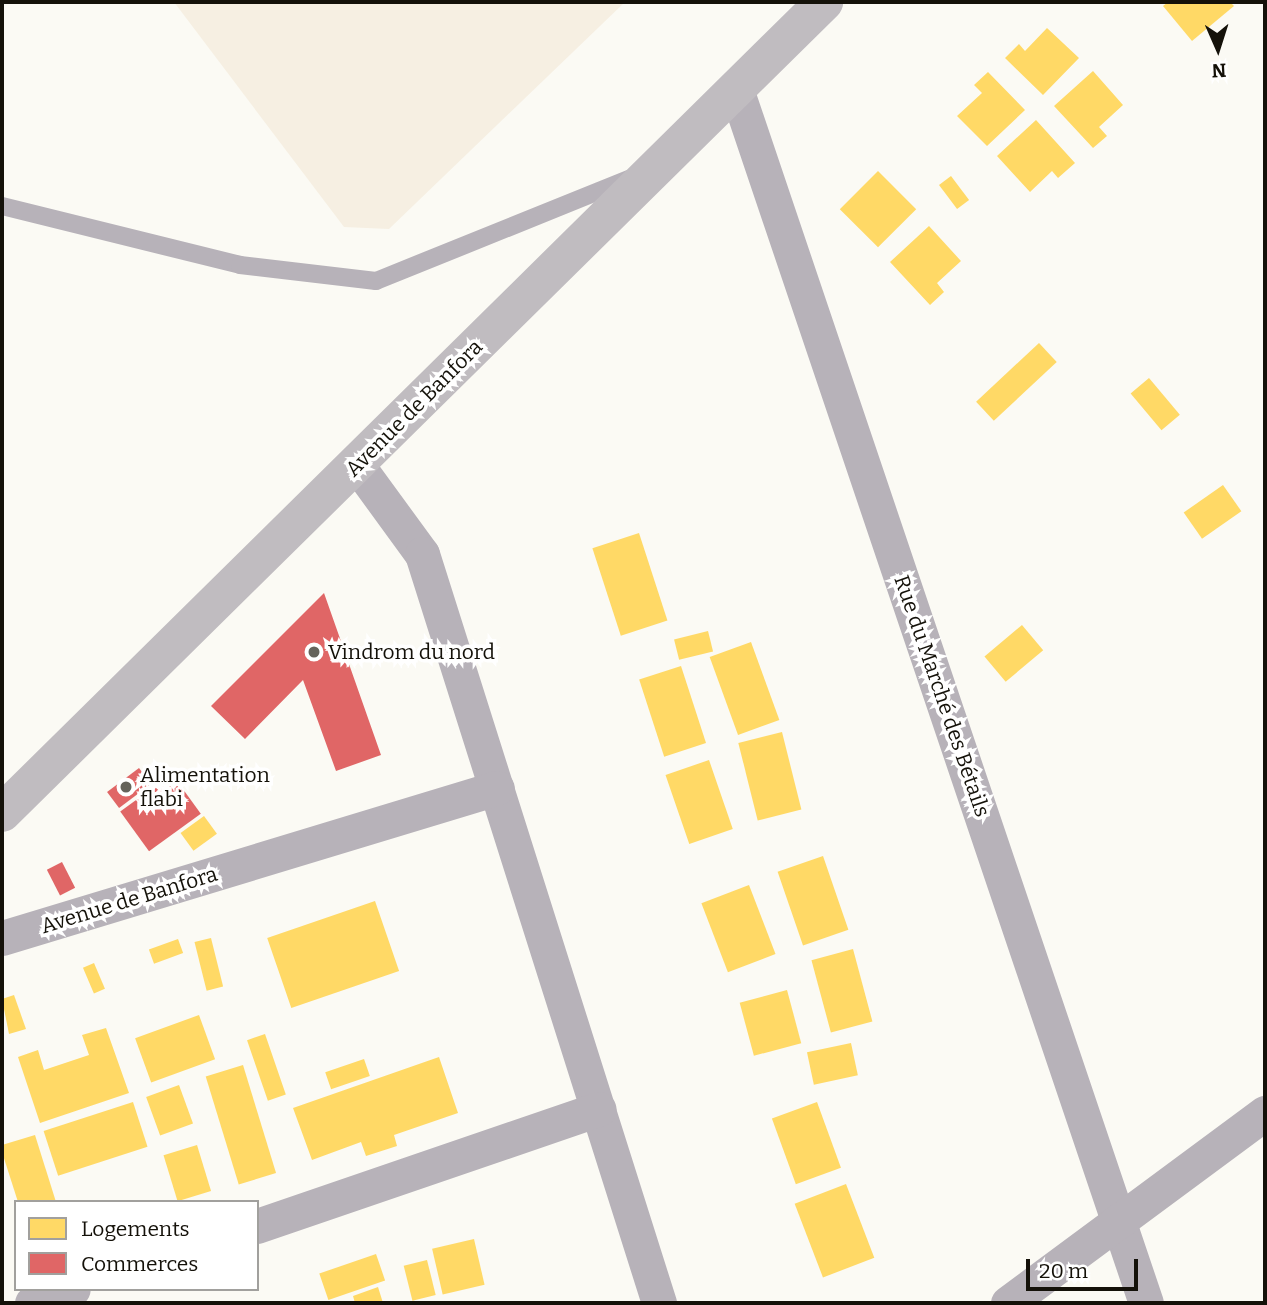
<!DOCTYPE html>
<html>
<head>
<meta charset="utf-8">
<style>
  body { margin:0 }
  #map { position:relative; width:1267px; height:1305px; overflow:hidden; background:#fbfaf4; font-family:Bitter,serif }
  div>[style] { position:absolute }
  .education>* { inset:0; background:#f6efe2 }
  .homes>* { inset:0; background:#ffd966; transform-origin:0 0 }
  .shops>* { inset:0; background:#e06666; transform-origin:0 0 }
  .service>* { height:18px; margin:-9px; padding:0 9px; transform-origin:9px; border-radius:9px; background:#b7b2b9 }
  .minor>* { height:35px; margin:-17.5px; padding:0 17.5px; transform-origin:17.5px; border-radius:17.5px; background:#b7b2b9 }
  .secondary>* { height:38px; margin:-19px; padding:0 19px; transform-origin:19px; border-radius:19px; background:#c0bcc0 }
  .dots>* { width:19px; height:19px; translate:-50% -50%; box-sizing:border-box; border:4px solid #fff; border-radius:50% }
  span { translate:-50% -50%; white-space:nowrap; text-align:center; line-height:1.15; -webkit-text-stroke:7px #fff; paint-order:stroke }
  .street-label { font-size:21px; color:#141109 }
  .poi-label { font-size:21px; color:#141109 }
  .left { translate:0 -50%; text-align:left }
  .frame { position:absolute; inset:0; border:4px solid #141109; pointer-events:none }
  .legend { position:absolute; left:14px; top:1200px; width:245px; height:91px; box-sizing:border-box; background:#fff; border:2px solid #a1a09d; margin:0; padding:9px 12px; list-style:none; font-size:21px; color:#141109 }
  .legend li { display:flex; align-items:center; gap:14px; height:35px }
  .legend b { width:35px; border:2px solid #a1a09d }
  .north { position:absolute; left:1183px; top:14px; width:70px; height:70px; -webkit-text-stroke:5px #fff; paint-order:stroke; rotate:177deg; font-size:19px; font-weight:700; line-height:28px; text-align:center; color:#141109 }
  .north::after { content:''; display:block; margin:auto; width:24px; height:32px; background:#141109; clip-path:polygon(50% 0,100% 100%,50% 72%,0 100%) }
  .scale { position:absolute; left:1026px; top:1259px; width:112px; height:32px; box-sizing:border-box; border:4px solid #141109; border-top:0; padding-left:9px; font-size:21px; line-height:24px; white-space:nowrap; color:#141109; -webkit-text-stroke:5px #fff; paint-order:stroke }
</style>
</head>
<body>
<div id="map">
  <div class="education">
    <i style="clip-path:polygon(174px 2px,625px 2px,389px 229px,344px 227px)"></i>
  </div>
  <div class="homes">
    <i style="clip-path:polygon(1168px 2px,1230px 2px,1234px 6px,1192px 41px,1163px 6px)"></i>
    <i style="clip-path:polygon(1047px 28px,1079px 58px,1043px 95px,1005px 58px,1019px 44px,1025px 51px)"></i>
    <i style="clip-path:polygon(1093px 71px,1123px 105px,1099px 127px,1107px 136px,1093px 148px,1054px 106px)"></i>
    <i style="clip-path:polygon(988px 72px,1025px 110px,987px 146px,957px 116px,982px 93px,974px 85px)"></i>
    <i style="clip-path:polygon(1036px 120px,1075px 163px,1058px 178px,1052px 171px,1030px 192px,997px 156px)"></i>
    <i style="left:878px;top:171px;width:54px;height:54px;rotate:45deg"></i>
    <i style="left:951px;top:176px;width:30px;height:15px;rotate:53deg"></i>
    <i style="clip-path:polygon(929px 226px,961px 261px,937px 283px,944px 292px,930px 305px,890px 262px)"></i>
    <i style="left:1039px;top:343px;width:26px;height:86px;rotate:47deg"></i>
    <i style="left:1149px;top:378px;width:48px;height:24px;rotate:50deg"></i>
    <i style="left:1223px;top:485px;width:32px;height:48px;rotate:55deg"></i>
    <i style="left:639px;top:533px;width:92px;height:49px;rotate:72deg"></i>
    <i style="left:1022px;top:625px;width:33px;height:49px;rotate:50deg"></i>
    <i style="left:708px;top:631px;width:21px;height:35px;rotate:76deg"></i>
    <i style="left:751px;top:642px;width:83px;height:44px;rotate:70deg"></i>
    <i style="left:681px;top:666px;width:81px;height:44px;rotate:72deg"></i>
    <i style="left:782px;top:732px;width:80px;height:45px;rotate:76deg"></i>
    <i style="left:709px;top:760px;width:73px;height:46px;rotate:71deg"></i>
    <i style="left:204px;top:816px;width:22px;height:29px;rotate:54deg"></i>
    <i style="left:823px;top:856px;width:78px;height:48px;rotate:71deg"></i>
    <i style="left:749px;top:885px;width:74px;height:51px;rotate:69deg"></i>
    <i style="left:375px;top:901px;width:74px;height:114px;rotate:71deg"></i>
    <i style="left:211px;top:938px;width:50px;height:17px;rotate:76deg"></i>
    <i style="left:178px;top:939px;width:15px;height:31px;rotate:70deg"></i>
    <i style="left:853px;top:949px;width:75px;height:43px;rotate:75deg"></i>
    <i style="left:94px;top:963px;width:28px;height:12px;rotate:67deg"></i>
    <i style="left:787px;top:990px;width:55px;height:49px;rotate:75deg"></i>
    <i style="clip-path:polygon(14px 995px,26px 1029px,9px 1034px,2px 999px)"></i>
    <i style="left:199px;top:1015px;width:47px;height:68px;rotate:70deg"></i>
    <i style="clip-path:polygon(106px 1028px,129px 1093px,40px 1123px,18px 1057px,38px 1050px,44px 1070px,89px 1055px,82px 1035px)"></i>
    <i style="left:265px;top:1034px;width:64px;height:19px;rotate:71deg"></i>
    <i style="left:851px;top:1043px;width:33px;height:45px;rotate:78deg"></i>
    <i style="clip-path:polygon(439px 1057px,458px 1113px,394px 1135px,397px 1146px,366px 1156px,361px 1142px,312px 1160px,293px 1108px)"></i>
    <i style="left:364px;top:1059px;width:18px;height:41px;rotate:71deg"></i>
    <i style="left:243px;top:1065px;width:113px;height:39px;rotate:73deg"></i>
    <i style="left:179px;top:1085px;width:41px;height:35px;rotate:70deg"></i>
    <i style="left:133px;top:1102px;width:47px;height:94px;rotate:72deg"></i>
    <i style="left:817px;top:1102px;width:70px;height:48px;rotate:70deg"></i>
    <i style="clip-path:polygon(35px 1135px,56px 1202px,18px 1202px,2px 1152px,2px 1145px)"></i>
    <i style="left:197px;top:1145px;width:48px;height:35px;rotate:73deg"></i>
    <i style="left:846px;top:1184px;width:79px;height:55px;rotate:69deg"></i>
    <i style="left:474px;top:1239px;width:47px;height:43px;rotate:77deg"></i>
    <i style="left:376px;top:1254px;width:28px;height:60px;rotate:71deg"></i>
    <i style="left:427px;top:1260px;width:36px;height:24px;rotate:76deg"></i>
    <i style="clip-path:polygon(378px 1287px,383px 1303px,355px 1303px,353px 1296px)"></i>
  </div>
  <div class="shops">
    <i style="clip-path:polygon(324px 593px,381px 755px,336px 771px,303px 680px,245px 739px,211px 706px)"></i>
    <i style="left:139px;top:768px;width:20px;height:40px;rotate:53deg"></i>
    <i style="left:172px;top:774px;width:49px;height:64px;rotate:54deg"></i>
    <i style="left:62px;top:862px;width:29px;height:17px;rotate:63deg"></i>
  </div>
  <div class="service">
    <i style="left:2px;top:206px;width:245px;rotate:13.9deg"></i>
    <i style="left:240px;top:265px;width:137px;rotate:6.7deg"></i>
    <i style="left:376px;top:281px;width:273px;rotate:-22deg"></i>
  </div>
  <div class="minor">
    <i style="left:736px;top:89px;width:1281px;rotate:71.34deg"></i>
    <i style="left:357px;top:465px;width:110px;rotate:53.9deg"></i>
    <i style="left:422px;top:554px;width:786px;rotate:72.44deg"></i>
    <i style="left:2px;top:938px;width:517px;rotate:-16.86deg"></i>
    <i style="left:257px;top:1226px;width:361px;rotate:-18.9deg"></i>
    <i style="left:32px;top:1303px;width:43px;rotate:-18.9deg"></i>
    <i style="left:1008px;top:1303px;width:320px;rotate:-36.5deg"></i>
  </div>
  <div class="secondary">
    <i style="left:2px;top:813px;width:1155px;rotate:-44.61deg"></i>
  </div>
  <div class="dots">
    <i style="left:314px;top:652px;background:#65635b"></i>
    <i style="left:126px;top:787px;background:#65635b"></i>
  </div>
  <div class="street-label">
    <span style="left:414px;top:408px;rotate:-45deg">Avenue de Banfora</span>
    <span style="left:942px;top:696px;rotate:71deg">Rue du Marché des Bétails</span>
    <span style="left:129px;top:900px;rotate:-17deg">Avenue de Banfora</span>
  </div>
  <div class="poi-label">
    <span class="left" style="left:328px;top:652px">Vindrom du nord</span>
    <span class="left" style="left:140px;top:787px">Alimentation<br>flabi</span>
  </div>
  <div class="frame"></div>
  <ul class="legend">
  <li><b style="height:19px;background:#ffd966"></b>Logements</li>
  <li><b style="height:19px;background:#e06666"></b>Commerces</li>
  </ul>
  <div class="north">N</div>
  <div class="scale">20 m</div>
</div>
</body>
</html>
